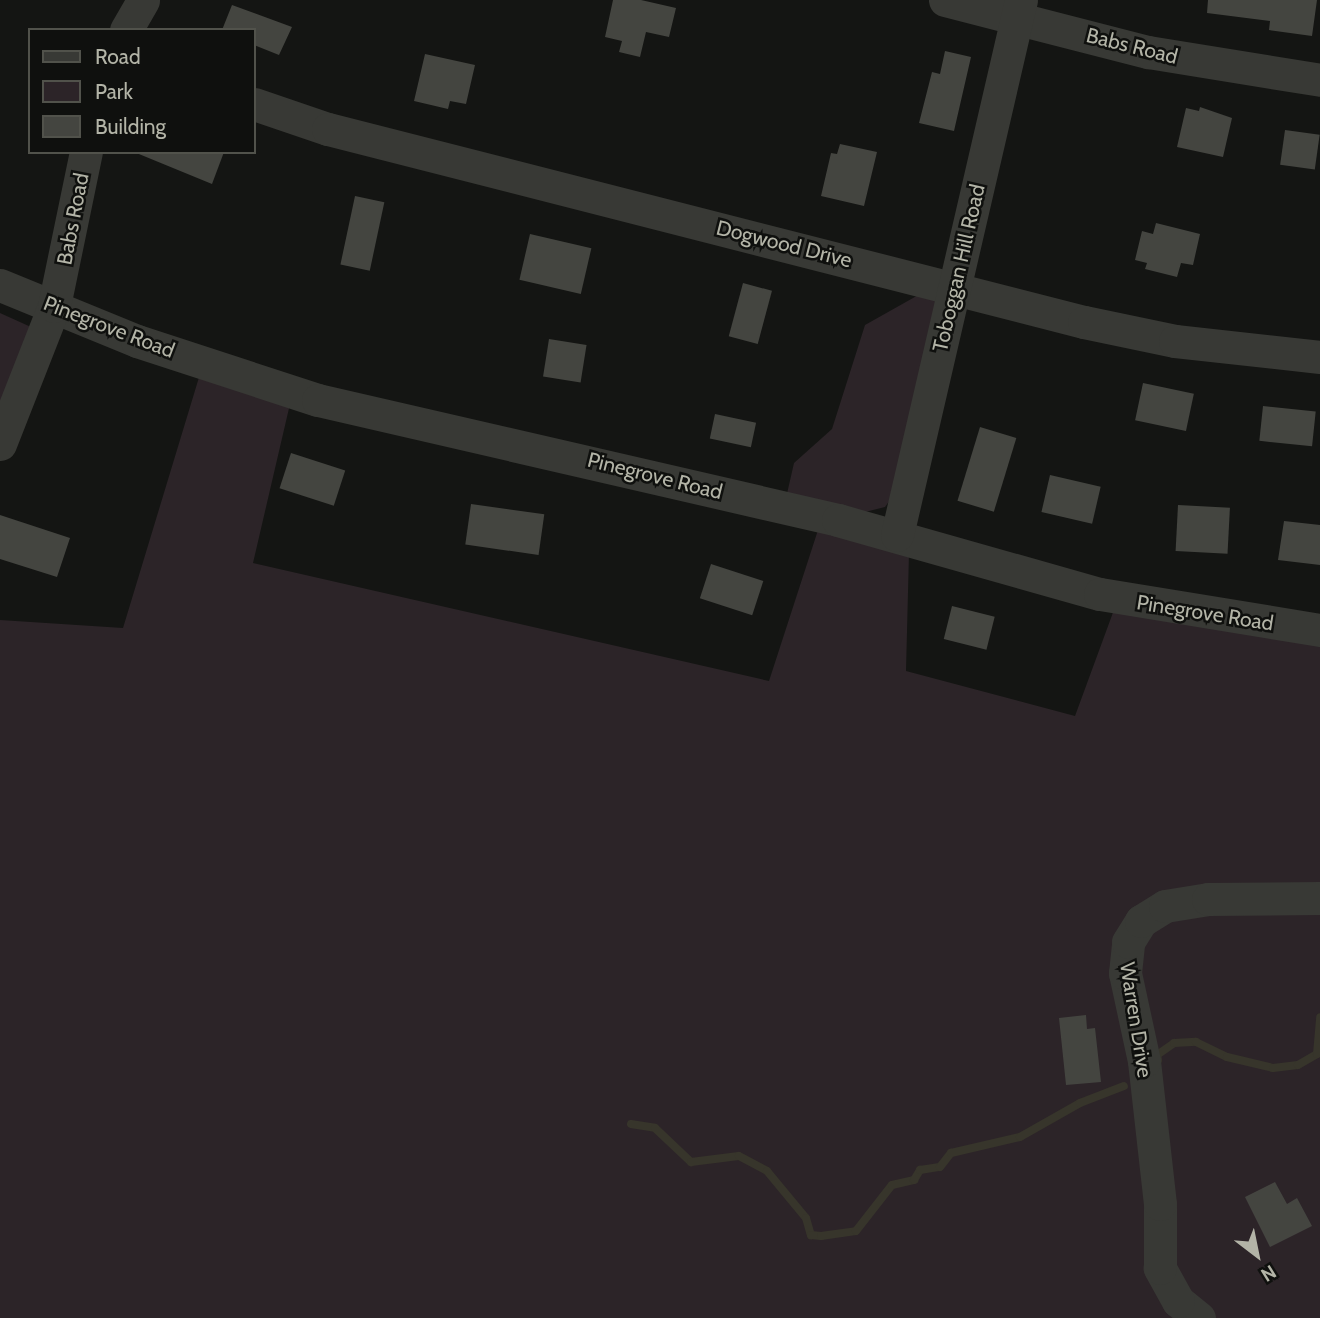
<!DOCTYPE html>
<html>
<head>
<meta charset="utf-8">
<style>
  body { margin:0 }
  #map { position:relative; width:1320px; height:1318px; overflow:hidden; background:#141513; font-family:Cabin,sans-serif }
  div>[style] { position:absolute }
  .green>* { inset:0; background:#2c2428 }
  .stream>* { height:8px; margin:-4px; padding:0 4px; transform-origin:4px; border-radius:4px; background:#37352b }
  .building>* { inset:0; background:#444540; transform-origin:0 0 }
  .minor>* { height:33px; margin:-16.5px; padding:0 16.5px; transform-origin:16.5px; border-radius:16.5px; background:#383935 }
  span { translate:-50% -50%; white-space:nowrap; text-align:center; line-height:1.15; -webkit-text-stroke:5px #0f100e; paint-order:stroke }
  .street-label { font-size:21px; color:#b3b4a7 }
  .legend { position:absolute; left:28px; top:28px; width:228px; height:126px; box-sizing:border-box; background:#0f100e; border:2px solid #51524b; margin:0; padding:9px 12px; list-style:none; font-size:21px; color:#b3b4a7 }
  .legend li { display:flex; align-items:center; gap:14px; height:35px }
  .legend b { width:35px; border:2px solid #51524b }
  .north { position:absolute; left:1222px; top:1220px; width:70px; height:70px; -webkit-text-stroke:5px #0f100e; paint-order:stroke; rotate:148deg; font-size:19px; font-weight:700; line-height:28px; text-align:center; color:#b3b4a7 }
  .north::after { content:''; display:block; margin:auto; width:24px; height:32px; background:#b3b4a7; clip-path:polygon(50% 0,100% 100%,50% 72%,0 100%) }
</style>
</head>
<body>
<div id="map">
  <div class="green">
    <i style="clip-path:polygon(929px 289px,937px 294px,896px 492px,885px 507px,865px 512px,786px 498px,794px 463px,832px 429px,865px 325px)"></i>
    <i style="clip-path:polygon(0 313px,31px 327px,0 408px)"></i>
    <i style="clip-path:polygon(200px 374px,290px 404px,253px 563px,769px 681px,818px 530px,909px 553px,906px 671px,1075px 716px,1115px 607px,1320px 641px,1320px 1318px,0 1318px,0 620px,123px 628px)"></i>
  </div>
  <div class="stream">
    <i style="left:1158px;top:1060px;width:5px;rotate:-101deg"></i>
    <i style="left:1157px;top:1055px;width:21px;rotate:-35deg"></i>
    <i style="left:1174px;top:1043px;width:22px;rotate:-3deg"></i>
    <i style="left:1196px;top:1042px;width:34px;rotate:26deg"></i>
    <i style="left:1227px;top:1057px;width:47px;rotate:13.4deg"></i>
    <i style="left:1273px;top:1068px;width:25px;rotate:-7deg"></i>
    <i style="left:1298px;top:1065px;width:22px;rotate:-30deg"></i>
    <i style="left:1317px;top:1054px;width:37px;rotate:-85deg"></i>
    <i style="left:631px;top:1124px;width:24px;rotate:9deg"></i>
    <i style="left:655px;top:1128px;width:50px;rotate:43.4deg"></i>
    <i style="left:691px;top:1162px;width:48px;rotate:-7.1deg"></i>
    <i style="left:739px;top:1156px;width:32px;rotate:28deg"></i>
    <i style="left:767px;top:1171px;width:61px;rotate:50.3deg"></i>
    <i style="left:806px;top:1218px;width:18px;rotate:74deg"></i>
    <i style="left:811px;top:1235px;width:10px;rotate:6deg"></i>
    <i style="left:821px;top:1236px;width:35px;rotate:-8deg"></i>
    <i style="left:856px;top:1231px;width:58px;rotate:-52deg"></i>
    <i style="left:892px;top:1185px;width:23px;rotate:-13deg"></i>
    <i style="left:914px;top:1180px;width:12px;rotate:-59deg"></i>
    <i style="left:920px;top:1170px;width:20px;rotate:-9deg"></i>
    <i style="left:940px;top:1167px;width:18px;rotate:-52deg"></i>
    <i style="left:951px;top:1153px;width:71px;rotate:-13.1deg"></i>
    <i style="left:1020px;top:1137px;width:69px;rotate:-29.5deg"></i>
    <i style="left:1080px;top:1103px;width:47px;rotate:-21.1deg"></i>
  </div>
  <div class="building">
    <i style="clip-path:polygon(613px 0,641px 0,676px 8px,669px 37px,646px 32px,640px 57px,619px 52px,622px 41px,605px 37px)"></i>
    <i style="clip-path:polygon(1208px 0,1317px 0,1312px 36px,1269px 30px,1270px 21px,1207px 13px)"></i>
    <i style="clip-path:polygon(232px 5px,292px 27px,279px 55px,254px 45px,254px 30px,222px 30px)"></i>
    <i style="clip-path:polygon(945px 51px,971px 57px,954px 131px,919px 123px,932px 72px,940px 74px)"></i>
    <i style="clip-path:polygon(425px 54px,475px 65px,466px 104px,450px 101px,448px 109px,414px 101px)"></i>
    <i style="clip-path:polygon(1200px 107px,1232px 118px,1223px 157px,1177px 147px,1186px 108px,1199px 111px)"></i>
    <i style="left:1285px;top:130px;width:35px;height:35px;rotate:8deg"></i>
    <i style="clip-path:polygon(840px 144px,877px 152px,864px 206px,821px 196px,831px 153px,837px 154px)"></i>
    <i style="clip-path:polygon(134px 152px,224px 152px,212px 184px)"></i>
    <i style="left:355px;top:196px;width:30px;height:70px;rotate:12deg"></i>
    <i style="clip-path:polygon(1156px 223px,1200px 234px,1193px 265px,1181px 263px,1177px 277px,1145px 269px,1147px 263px,1135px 260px,1142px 231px,1153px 234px)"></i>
    <i style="left:530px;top:234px;width:63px;height:47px;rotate:13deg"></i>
    <i style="left:743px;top:283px;width:30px;height:55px;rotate:15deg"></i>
    <i style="left:549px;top:339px;width:38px;height:38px;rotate:9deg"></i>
    <i style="left:1143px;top:383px;width:52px;height:38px;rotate:12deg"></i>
    <i style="left:1263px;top:406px;width:53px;height:35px;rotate:6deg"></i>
    <i style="left:715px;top:414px;width:42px;height:25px;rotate:12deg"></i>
    <i style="left:980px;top:427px;width:38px;height:77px;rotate:17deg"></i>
    <i style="left:291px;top:453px;width:57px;height:37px;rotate:18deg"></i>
    <i style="left:1050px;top:475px;width:52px;height:38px;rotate:13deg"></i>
    <i style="left:471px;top:504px;width:74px;height:41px;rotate:8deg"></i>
    <i style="left:1178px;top:505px;width:52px;height:46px;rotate:3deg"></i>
    <i style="clip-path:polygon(0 515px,70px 538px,57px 577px,0 559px)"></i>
    <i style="clip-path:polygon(1284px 521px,1320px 525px,1320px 565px,1278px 560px)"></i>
    <i style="left:711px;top:564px;width:55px;height:36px;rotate:18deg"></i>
    <i style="left:952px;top:606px;width:44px;height:34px;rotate:14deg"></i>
    <i style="clip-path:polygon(1086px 1015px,1087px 1029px,1095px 1028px,1101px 1082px,1066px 1085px,1059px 1018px)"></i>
    <i style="clip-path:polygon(1275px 1182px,1287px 1204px,1297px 1198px,1312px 1226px,1270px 1247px,1245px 1197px)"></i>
  </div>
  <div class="minor">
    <i style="left:945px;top:0;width:210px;rotate:14.4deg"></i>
    <i style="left:1148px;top:52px;width:174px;rotate:9.2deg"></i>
    <i style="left:126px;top:30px;width:34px;rotate:-60deg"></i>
    <i style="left:254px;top:104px;width:78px;rotate:18.7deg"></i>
    <i style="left:328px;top:129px;width:780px;rotate:14.32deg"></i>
    <i style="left:1084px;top:322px;width:93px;rotate:11.8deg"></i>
    <i style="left:1175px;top:341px;width:146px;rotate:6.3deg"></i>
    <i style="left:0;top:285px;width:148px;rotate:22.2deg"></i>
    <i style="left:137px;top:341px;width:190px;rotate:18.1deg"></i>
    <i style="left:318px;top:400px;width:534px;rotate:12.99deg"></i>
    <i style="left:838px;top:520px;width:272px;rotate:15.8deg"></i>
    <i style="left:1100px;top:594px;width:223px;rotate:9.3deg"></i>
    <i style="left:0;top:444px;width:148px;rotate:-68.6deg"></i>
    <i style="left:54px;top:306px;width:157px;rotate:-78.3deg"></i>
    <i style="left:897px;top:535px;width:549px;rotate:-76.95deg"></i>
    <i style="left:1199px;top:1318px;width:27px;rotate:-141deg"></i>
    <i style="left:1178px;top:1301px;width:38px;rotate:-119deg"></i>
    <i style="left:1160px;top:1268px;width:64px;rotate:-90deg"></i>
    <i style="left:1160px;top:1204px;width:144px;rotate:-96.4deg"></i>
    <i style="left:1144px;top:1061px;width:90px;rotate:-102.2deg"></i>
    <i style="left:1125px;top:973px;width:31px;rotate:-84deg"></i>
    <i style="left:1128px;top:942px;width:25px;rotate:-58deg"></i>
    <i style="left:1141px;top:921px;width:28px;rotate:-32deg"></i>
    <i style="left:1165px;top:906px;width:44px;rotate:-9.2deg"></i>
    <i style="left:1208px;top:899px;width:112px;rotate:-0.5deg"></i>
  </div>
  <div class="street-label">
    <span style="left:1132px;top:46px;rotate:14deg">Babs Road</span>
    <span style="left:73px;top:219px;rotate:-79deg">Babs Road</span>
    <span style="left:784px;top:244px;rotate:14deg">Dogwood Drive</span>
    <span style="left:959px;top:268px;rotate:-77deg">Toboggan Hill Road</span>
    <span style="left:109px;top:327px;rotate:21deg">Pinegrove Road</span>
    <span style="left:655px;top:476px;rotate:14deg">Pinegrove Road</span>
    <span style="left:1205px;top:613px;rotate:9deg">Pinegrove Road</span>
    <span style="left:1136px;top:1020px;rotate:81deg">Warren Drive</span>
  </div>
  <ul class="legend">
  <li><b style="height:9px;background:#383935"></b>Road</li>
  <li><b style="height:19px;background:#2c2428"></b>Park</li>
  <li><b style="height:19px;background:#444540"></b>Building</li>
  </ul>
  <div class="north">N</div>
</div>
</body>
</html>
